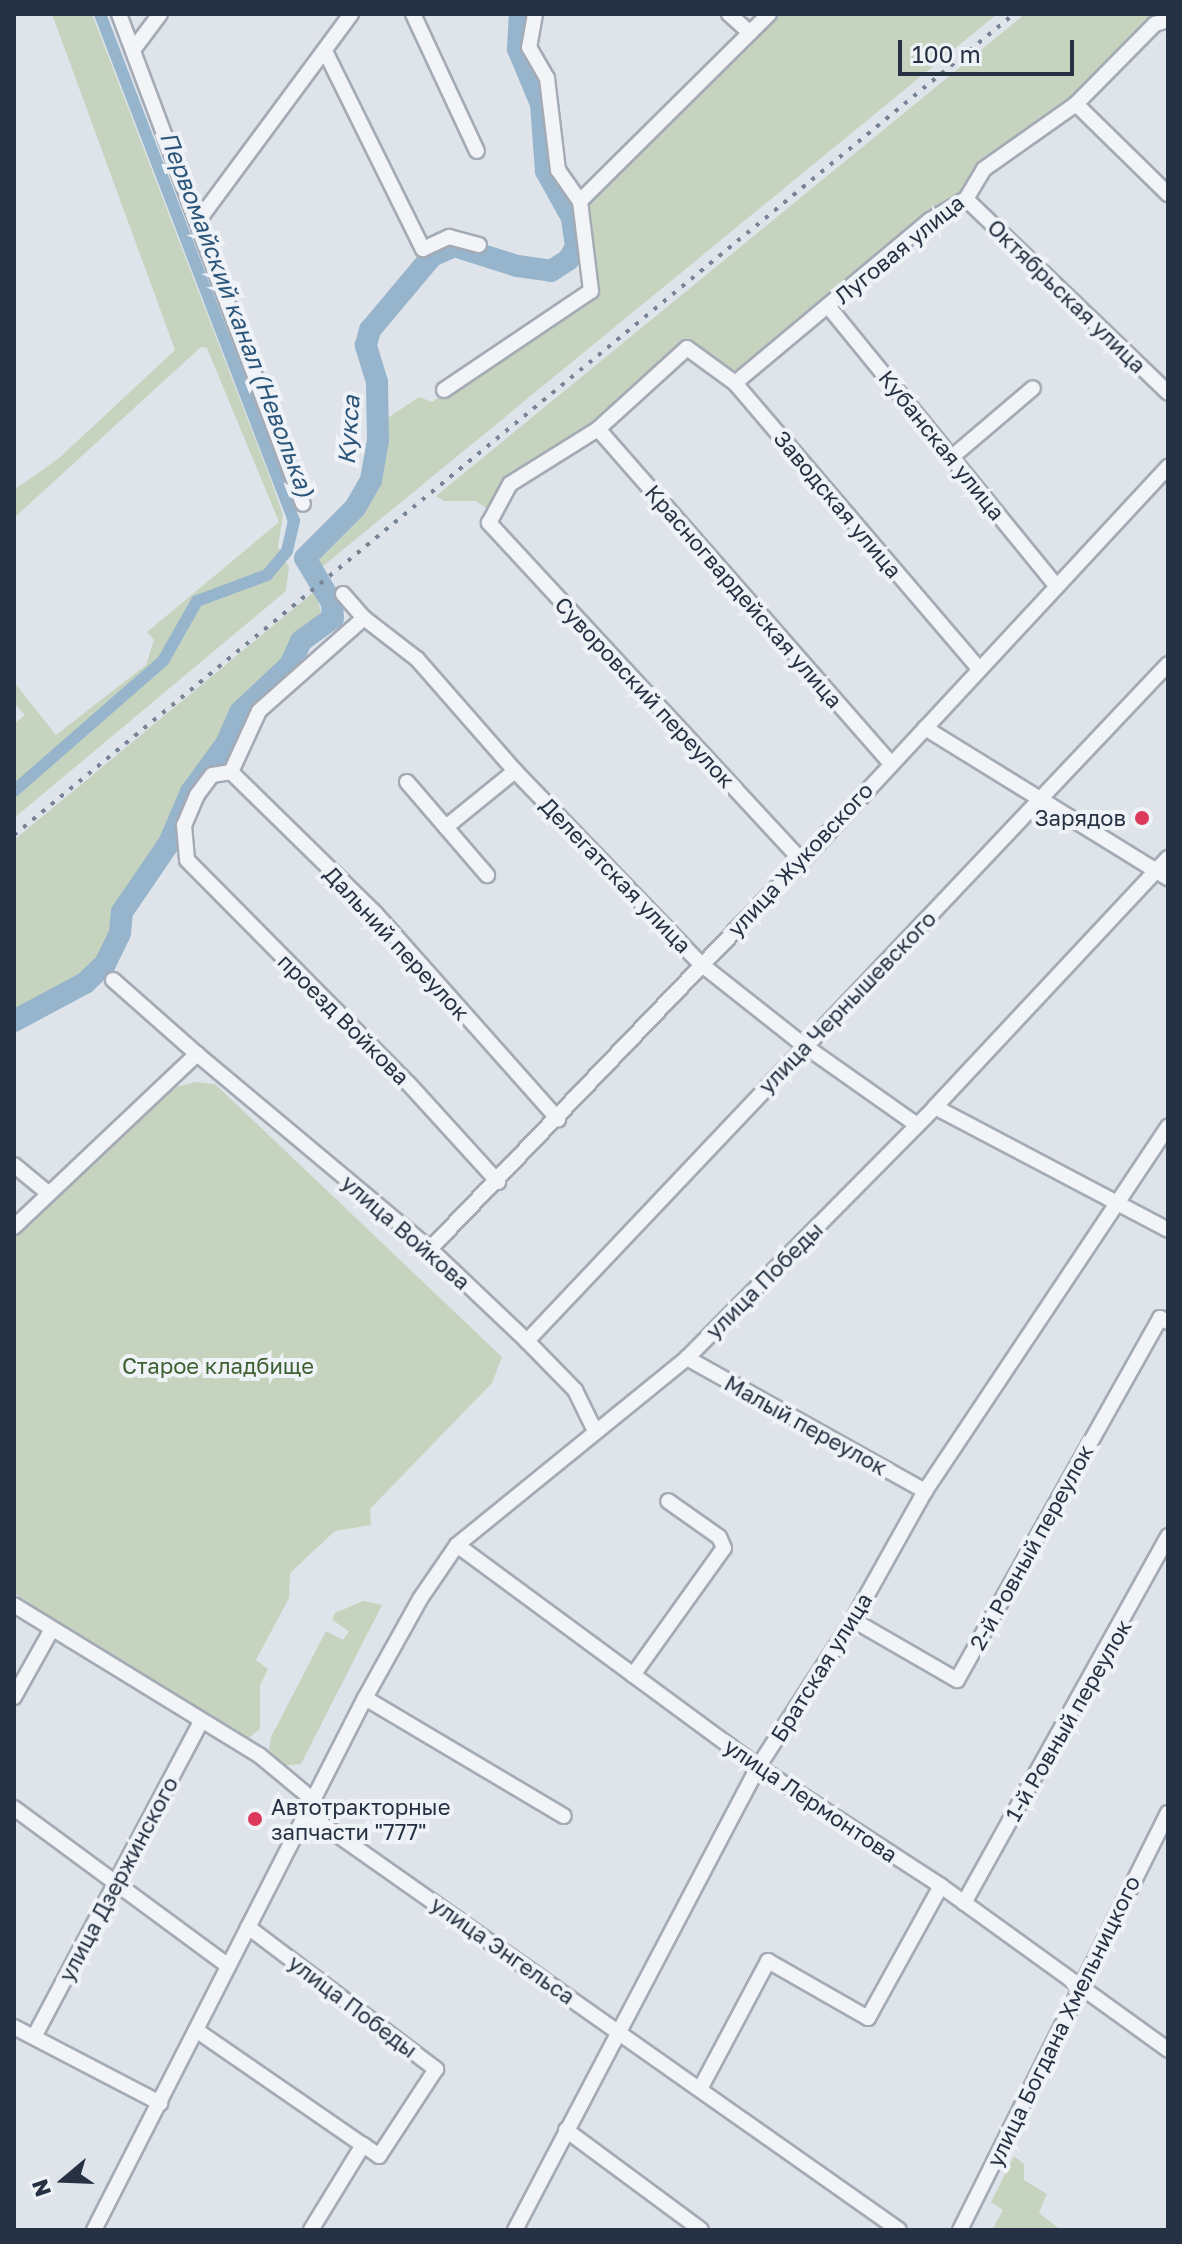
<!DOCTYPE html>
<html>
<head>
<meta charset="utf-8">
<style>
  body { margin:0 }
  #map { position:relative; width:1182px; height:2244px; overflow:hidden; background:#dfe4ea; font-family:"Golos Text",sans-serif }
  div>[style] { position:absolute }
  .green>* { inset:0; background:#c6d4bf }
  .canal>* { height:12px; margin:-6px; padding:0 6px; transform-origin:6px; border-radius:6px; background:#96b5cd }
  .river>* { height:22px; margin:-11px; padding:0 11px; transform-origin:11px; border-radius:11px; background:#96b5cd }
  .roads { filter:drop-shadow(2px 0 #a4abb5) drop-shadow(-2px 0 #a4abb5) drop-shadow(0 2px #a4abb5) drop-shadow(0 -2px #a4abb5) }
  .minor>* { height:14px; margin:-7px; padding:0 7px; transform-origin:7px; border-radius:7px; background:#f2f4f8 }
  .rail>* { height:4px; margin-top:-2px; transform-origin:0; background:repeating-linear-gradient(90deg,#778495 0 4px,transparent 0 12px) }
  .dots>* { width:22px; height:22px; translate:-50% -50%; box-sizing:border-box; border:4px solid #eff3f7; border-radius:50% }
  span { translate:-50% -50%; white-space:nowrap; text-align:center; line-height:1.15; -webkit-text-stroke:8px #eff3f7; paint-order:stroke }
  .street-label { font-size:22px; color:#263243 }
  .poi-label { font-size:22px; color:#263243 }
  .right { translate:-100% -50%; text-align:right }
  .left { translate:0 -50%; text-align:left }
  .park-label { font-size:22px; color:#3e6032 }
  .water-label { font-size:24px; color:#2c557a; font-style:italic }
  .frame { position:absolute; inset:0; border:16px solid #263243; pointer-events:none }
  .north { position:absolute; left:24px; top:2140px; width:80px; height:80px; -webkit-text-stroke:6px #eff3f7; paint-order:stroke; rotate:251deg; font-size:22px; font-weight:700; line-height:32px; text-align:center; color:#263243 }
  .north::after { content:''; display:block; margin:auto; width:28px; height:36px; background:#263243; clip-path:polygon(50% 0,100% 100%,50% 72%,0 100%) }
  .scale { position:absolute; left:898px; top:40px; width:176px; height:36px; box-sizing:border-box; border:4px solid #263243; border-top:0; padding-left:10px; font-size:24px; line-height:28px; white-space:nowrap; color:#263243; -webkit-text-stroke:6px #eff3f7; paint-order:stroke }
</style>
</head>
<body>
<div id="map">
  <div class="green">
    <i style="clip-path:polygon(52px 14px,92px 14px,269px 475px,283px 515px,278px 547px,289px 568px,286px 591px,14px 818px,14px 724px,25px 715px,14px 703px,14px 682px,56px 735px,146px 665px,154px 640px,147px 632px,279px 522px,207px 348px,201px 347px,14px 518px,14px 490px,58px 459px,175px 350px)"></i>
    <i style="clip-path:polygon(779px 14px,997px 14px,317px 571px,311px 555px,370px 496px,383px 421px,419px 397px,432px 402px,591px 294px,587px 203px)"></i>
    <i style="clip-path:polygon(1025px 14px,1168px 14px,962px 194px,926px 217px,736px 377px,690px 343px,594px 426px,515px 472px,489px 510px,476px 501px,444px 501px,436px 496px)"></i>
    <i style="clip-path:polygon(315px 591px,324px 623px,300px 637px,284px 664px,236px 708px,222px 743px,185px 790px,165px 842px,119px 908px,115px 932px,101px 961px,54px 998px,14px 1014px,14px 840px)"></i>
    <i style="clip-path:polygon(195px 1082px,215px 1084px,502px 1357px,492px 1383px,370px 1509px,371px 1525px,335px 1531px,290px 1573px,289px 1598px,256px 1660px,268px 1669px,260px 1685px,260px 1729px,246px 1740px,232px 1736px,14px 1593px,14px 1233px,173px 1088px)"></i>
    <i style="clip-path:polygon(363px 1601px,382px 1605px,301px 1764px,283px 1766px,269px 1749px,271px 1737px,326px 1631px,343px 1640px,349px 1631px,332px 1620px,335px 1613px)"></i>
    <i style="clip-path:polygon(1014px 2156px,1024px 2164px,1024px 2180px,1047px 2194px,1039px 2213px,1061px 2230px,992px 2230px,1003px 2210px,991px 2202px)"></i>
  </div>
  <div class="canal">
    <i style="left:14px;top:791px;width:198px;rotate:-41.1deg"></i>
    <i style="left:163px;top:661px;width:69px;rotate:-60.5deg"></i>
    <i style="left:197px;top:601px;width:75px;rotate:-20.4deg"></i>
    <i style="left:267px;top:575px;width:31px;rotate:-50deg"></i>
    <i style="left:287px;top:551px;width:31px;rotate:-77deg"></i>
    <i style="left:294px;top:521px;width:543px;rotate:-110.94deg"></i>
  </div>
  <div class="river">
    <i style="left:14px;top:1021px;width:81px;rotate:-28.2deg"></i>
    <i style="left:85px;top:983px;width:28px;rotate:-44deg"></i>
    <i style="left:105px;top:964px;width:34px;rotate:-64deg"></i>
    <i style="left:120px;top:933px;width:21px;rotate:-85deg"></i>
    <i style="left:122px;top:912px;width:83px;rotate:-55.7deg"></i>
    <i style="left:169px;top:843px;width:56px;rotate:-66.7deg"></i>
    <i style="left:191px;top:792px;width:59px;rotate:-53.9deg"></i>
    <i style="left:226px;top:744px;width:35px;rotate:-66deg"></i>
    <i style="left:240px;top:712px;width:69px;rotate:-43.2deg"></i>
    <i style="left:290px;top:665px;width:26px;rotate:-65deg"></i>
    <i style="left:301px;top:641px;width:39px;rotate:-36deg"></i>
    <i style="left:333px;top:618px;width:15px;rotate:-94deg"></i>
    <i style="left:332px;top:603px;width:52px;rotate:-121deg"></i>
    <i style="left:305px;top:558px;width:71px;rotate:-45deg"></i>
    <i style="left:355px;top:508px;width:32px;rotate:-60deg"></i>
    <i style="left:371px;top:480px;width:40px;rotate:-80deg"></i>
    <i style="left:378px;top:441px;width:59px;rotate:-91deg"></i>
    <i style="left:377px;top:382px;width:39px;rotate:-107deg"></i>
    <i style="left:366px;top:345px;width:16px;rotate:-75deg"></i>
    <i style="left:370px;top:330px;width:97px;rotate:-50deg"></i>
    <i style="left:432px;top:256px;width:24px;rotate:-24deg"></i>
    <i style="left:454px;top:246px;width:66px;rotate:17.6deg"></i>
    <i style="left:517px;top:266px;width:34px;rotate:8deg"></i>
    <i style="left:551px;top:271px;width:20px;rotate:-33deg"></i>
    <i style="left:568px;top:260px;width:15px;rotate:-58deg"></i>
    <i style="left:576px;top:247px;width:29px;rotate:-98deg"></i>
    <i style="left:572px;top:218px;width:54px;rotate:-119deg"></i>
    <i style="left:546px;top:171px;width:67px;rotate:-94.3deg"></i>
    <i style="left:541px;top:104px;width:60px;rotate:-112.7deg"></i>
    <i style="left:518px;top:49px;width:35px;rotate:-87deg"></i>
  </div>
  <div class="roads">
    <div class="minor">
      <i style="left:119px;top:14px;width:523px;rotate:69.42deg"></i>
      <i style="left:413px;top:14px;width:151px;rotate:65deg"></i>
      <i style="left:535px;top:14px;width:34px;rotate:100deg"></i>
      <i style="left:529px;top:47px;width:36px;rotate:60deg"></i>
      <i style="left:547px;top:78px;width:93px;rotate:83.2deg"></i>
      <i style="left:558px;top:170px;width:38px;rotate:55deg"></i>
      <i style="left:729px;top:14px;width:28px;rotate:42deg"></i>
      <i style="left:133px;top:50px;width:45px;rotate:-53.1deg"></i>
      <i style="left:325px;top:51px;width:221px;rotate:63.7deg"></i>
      <i style="left:423px;top:249px;width:29px;rotate:-25deg"></i>
      <i style="left:449px;top:237px;width:31px;rotate:15deg"></i>
      <i style="left:1076px;top:104px;width:129px;rotate:44.4deg"></i>
      <i style="left:966px;top:199px;width:280px;rotate:43.8deg"></i>
      <i style="left:198px;top:221px;width:257px;rotate:-53.5deg"></i>
      <i style="left:828px;top:306px;width:359px;rotate:50.8deg"></i>
      <i style="left:735px;top:383px;width:254px;rotate:-39.9deg"></i>
      <i style="left:930px;top:220px;width:42px;rotate:-30.3deg"></i>
      <i style="left:966px;top:199px;width:35px;rotate:-59deg"></i>
      <i style="left:984px;top:169px;width:113px;rotate:-35.2deg"></i>
      <i style="left:1076px;top:104px;width:112px;rotate:-45.4deg"></i>
      <i style="left:1155px;top:24px;width:14px;rotate:-17deg"></i>
      <i style="left:444px;top:390px;width:177px;rotate:-34deg"></i>
      <i style="left:591px;top:291px;width:91px;rotate:-97deg"></i>
      <i style="left:580px;top:201px;width:266px;rotate:-44.7deg"></i>
      <i style="left:598px;top:429px;width:445px;rotate:48.8deg"></i>
      <i style="left:952px;top:457px;width:106px;rotate:-40.4deg"></i>
      <i style="left:343px;top:594px;width:32px;rotate:49deg"></i>
      <i style="left:364px;top:618px;width:67px;rotate:37.7deg"></i>
      <i style="left:417px;top:659px;width:149px;rotate:48.8deg"></i>
      <i style="left:515px;top:771px;width:268px;rotate:46.1deg"></i>
      <i style="left:701px;top:964px;width:132px;rotate:38.3deg"></i>
      <i style="left:805px;top:1046px;width:137px;rotate:35.2deg"></i>
      <i style="left:364px;top:618px;width:140px;rotate:138.5deg"></i>
      <i style="left:259px;top:711px;width:67px;rotate:114.7deg"></i>
      <i style="left:231px;top:772px;width:19px;rotate:171deg"></i>
      <i style="left:212px;top:775px;width:25px;rotate:127deg"></i>
      <i style="left:197px;top:795px;width:33px;rotate:113deg"></i>
      <i style="left:184px;top:825px;width:35px;rotate:85deg"></i>
      <i style="left:187px;top:860px;width:314px;rotate:45.3deg"></i>
      <i style="left:408px;top:1083px;width:134px;rotate:47.7deg"></i>
      <i style="left:925px;top:728px;width:286px;rotate:31.7deg"></i>
      <i style="left:231px;top:772px;width:202px;rotate:44.4deg"></i>
      <i style="left:375px;top:913px;width:276px;rotate:48.4deg"></i>
      <i style="left:407px;top:782px;width:123px;rotate:49.3deg"></i>
      <i style="left:446px;top:827px;width:89px;rotate:-39.1deg"></i>
      <i style="left:802px;top:861px;width:461px;rotate:-132.8deg"></i>
      <i style="left:489px;top:523px;width:44px;rotate:-61.7deg"></i>
      <i style="left:510px;top:484px;width:104px;rotate:-32deg"></i>
      <i style="left:598px;top:429px;width:120px;rotate:-42.3deg"></i>
      <i style="left:687px;top:348px;width:59px;rotate:36.1deg"></i>
      <i style="left:735px;top:383px;width:376px;rotate:49.5deg"></i>
      <i style="left:113px;top:980px;width:112px;rotate:41.4deg"></i>
      <i style="left:935px;top:1107px;width:263px;rotate:27.8deg"></i>
      <i style="left:14px;top:1165px;width:45px;rotate:39.6deg"></i>
      <i style="left:14px;top:1227px;width:252px;rotate:-43.4deg"></i>
      <i style="left:197px;top:1054px;width:304px;rotate:39.9deg"></i>
      <i style="left:430px;top:1249px;width:134px;rotate:43.5deg"></i>
      <i style="left:527px;top:1341px;width:69px;rotate:45.6deg"></i>
      <i style="left:575px;top:1390px;width:43px;rotate:64deg"></i>
      <i style="left:430px;top:1249px;width:538px;rotate:-46.21deg"></i>
      <i style="left:802px;top:861px;width:538px;rotate:-47.11deg"></i>
      <i style="left:527px;top:1341px;width:932px;rotate:-46.56deg"></i>
      <i style="left:687px;top:1358px;width:273px;rotate:29.2deg"></i>
      <i style="left:457px;top:1545px;width:374px;rotate:36.4deg"></i>
      <i style="left:758px;top:1767px;width:218px;rotate:33deg"></i>
      <i style="left:941px;top:1886px;width:280px;rotate:35.8deg"></i>
      <i style="left:14px;top:1605px;width:287px;rotate:31.5deg"></i>
      <i style="left:259px;top:1755px;width:69px;rotate:39.7deg"></i>
      <i style="left:853px;top:1620px;width:120px;rotate:30deg"></i>
      <i style="left:957px;top:1680px;width:415px;rotate:-60.7deg"></i>
      <i style="left:1160px;top:1318px;width:9px;rotate:27deg"></i>
      <i style="left:633px;top:1675px;width:156px;rotate:-54.4deg"></i>
      <i style="left:724px;top:1548px;width:12px;rotate:-114deg"></i>
      <i style="left:719px;top:1537px;width:62px;rotate:-144.8deg"></i>
      <i style="left:14px;top:1697px;width:78px;rotate:-60.8deg"></i>
      <i style="left:365px;top:1698px;width:231px;rotate:30.7deg"></i>
      <i style="left:14px;top:1808px;width:266px;rotate:36.4deg"></i>
      <i style="left:305px;top:1812px;width:726px;rotate:35.13deg"></i>
      <i style="left:964px;top:1903px;width:420px;rotate:-60.9deg"></i>
      <i style="left:248px;top:1927px;width:236px;rotate:37.1deg"></i>
      <i style="left:436px;top:2069px;width:104px;rotate:123.2deg"></i>
      <i style="left:379px;top:2156px;width:19px;rotate:-145deg"></i>
      <i style="left:363px;top:2145px;width:100px;rotate:121.5deg"></i>
      <i style="left:14px;top:2027px;width:165px;rotate:27.5deg"></i>
      <i style="left:196px;top:2030px;width:203px;rotate:34.6deg"></i>
      <i style="left:34px;top:2037px;width:357px;rotate:-62.1deg"></i>
      <i style="left:700px;top:2089px;width:145px;rotate:-62deg"></i>
      <i style="left:768px;top:1961px;width:115px;rotate:29.7deg"></i>
      <i style="left:868px;top:2018px;width:151px;rotate:-61.1deg"></i>
      <i style="left:566px;top:2130px;width:168px;rotate:36.5deg"></i>
      <i style="left:94px;top:2230px;width:597px;rotate:-63.01deg"></i>
      <i style="left:365px;top:1698px;width:113px;rotate:-60.9deg"></i>
      <i style="left:420px;top:1599px;width:65px;rotate:-55.6deg"></i>
      <i style="left:457px;top:1545px;width:296px;rotate:-39.1deg"></i>
      <i style="left:687px;top:1358px;width:353px;rotate:-45.3deg"></i>
      <i style="left:935px;top:1107px;width:341px;rotate:-46.9deg"></i>
      <i style="left:515px;top:2230px;width:523px;rotate:-62.31deg"></i>
      <i style="left:758px;top:1767px;width:175px;rotate:-57.1deg"></i>
      <i style="left:853px;top:1620px;width:148px;rotate:-60.8deg"></i>
      <i style="left:925px;top:1491px;width:438px;rotate:-56.3deg"></i>
      <i style="left:960px;top:2230px;width:466px;rotate:-63.5deg"></i>
    </div>
  </div>
  <div class="rail">
    <i style="left:14px;top:835px;width:1294px;rotate:-39.39deg"></i>
  </div>
  <div class="dots">
    <i style="left:1142px;top:818px;background:#db385c"></i>
    <i style="left:255px;top:1819px;background:#db385c"></i>
  </div>
  <div class="street-label">
    <span style="left:899px;top:249px;rotate:-39deg">Луговая улица</span>
    <span style="left:1067px;top:296px;rotate:44deg">Октябрьская улица</span>
    <span style="left:942px;top:445px;rotate:51deg">Кубанская улица</span>
    <span style="left:838px;top:504px;rotate:50deg">Заводская улица</span>
    <span style="left:744px;top:596px;rotate:49deg">Красногвардейская улица</span>
    <span style="left:645px;top:692px;rotate:47deg">Суворовский переулок</span>
    <span style="left:800px;top:859px;rotate:-47deg">улица Жуковского</span>
    <span style="left:616px;top:875px;rotate:46deg">Делегатская улица</span>
    <span style="left:397px;top:943px;rotate:47deg">Дальний переулок</span>
    <span style="left:847px;top:1002px;rotate:-46deg">улица Чернышевского</span>
    <span style="left:344px;top:1019px;rotate:45deg">проезд Войкова</span>
    <span style="left:406px;top:1232px;rotate:41deg">улица Войкова</span>
    <span style="left:764px;top:1280px;rotate:-45deg">улица Победы</span>
    <span style="left:806px;top:1425px;rotate:29deg">Малый переулок</span>
    <span style="left:1031px;top:1547px;rotate:-61deg">2-й Ровный переулок</span>
    <span style="left:821px;top:1667px;rotate:-58deg">Братская улица</span>
    <span style="left:1068px;top:1720px;rotate:-60deg">1-й Ровный переулок</span>
    <span style="left:811px;top:1800px;rotate:34deg">улица Лермонтова</span>
    <span style="left:118px;top:1879px;rotate:-62deg">улица Дзержинского</span>
    <span style="left:503px;top:1950px;rotate:35deg">улица Энгельса</span>
    <span style="left:353px;top:2006px;rotate:37deg">улица Победы</span>
    <span style="left:1063px;top:2021px;rotate:-64deg">улица Богдана Хмельницкого</span>
  </div>
  <div class="poi-label">
    <span class="right" style="left:1126px;top:818px">Зарядов</span>
    <span class="left" style="left:271px;top:1819px">Автотракторные<br>запчасти "777"</span>
  </div>
  <div class="park-label">
    <span style="left:218px;top:1366px">Старое кладбище</span>
  </div>
  <div class="water-label">
    <span style="left:238px;top:314px;rotate:69deg">Первомайский канал (Неволька)</span>
    <span style="left:348px;top:430px;rotate:-86deg">Кукса</span>
  </div>
  <div class="frame"></div>
  <div class="north">N</div>
  <div class="scale">100 m</div>
</div>
</body>
</html>
